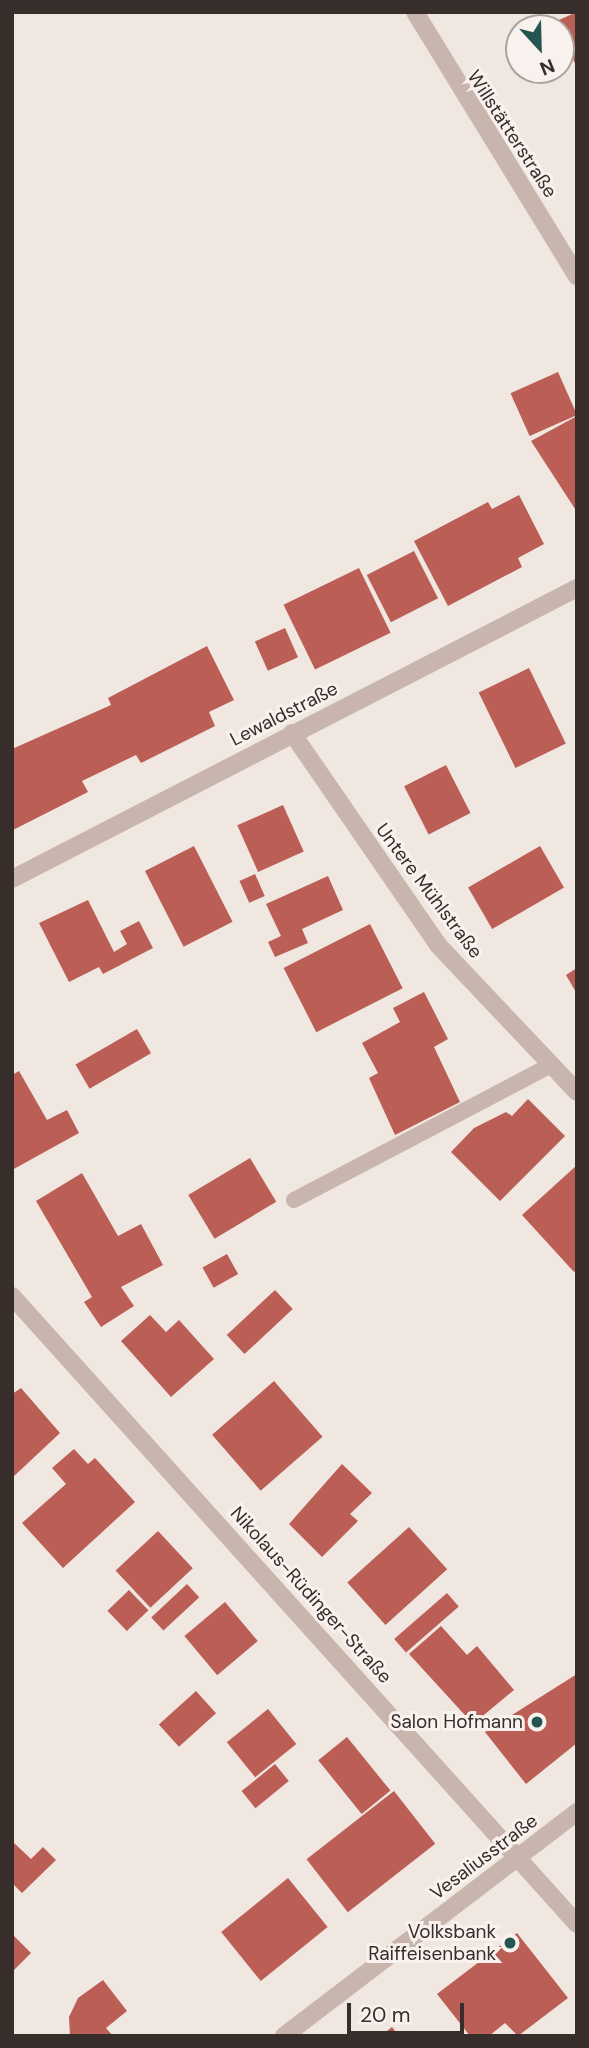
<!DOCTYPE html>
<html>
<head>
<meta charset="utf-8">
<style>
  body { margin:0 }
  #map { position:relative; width:589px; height:2048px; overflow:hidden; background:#f1e7e1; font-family:"DM Sans",sans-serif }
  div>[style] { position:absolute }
  .building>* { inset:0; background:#ba5e56; transform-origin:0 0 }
  .service>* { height:16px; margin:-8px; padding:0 8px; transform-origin:8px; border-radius:8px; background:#c8b5ad }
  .minor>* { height:18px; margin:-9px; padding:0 9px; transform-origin:9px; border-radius:9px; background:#c8b5ad }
  .dots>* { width:19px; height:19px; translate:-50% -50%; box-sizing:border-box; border:4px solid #f9f1ed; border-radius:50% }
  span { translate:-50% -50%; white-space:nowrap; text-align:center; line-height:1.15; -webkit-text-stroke:6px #f9f1ed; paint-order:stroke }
  .street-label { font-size:19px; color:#372d2b }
  .poi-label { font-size:19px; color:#372d2b }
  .right { translate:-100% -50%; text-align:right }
  .frame { position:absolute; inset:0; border:14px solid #372d2b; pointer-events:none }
  .north { position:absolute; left:505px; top:14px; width:70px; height:70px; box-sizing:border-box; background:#f9f1ed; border:2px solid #aba39f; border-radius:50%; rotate:158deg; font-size:19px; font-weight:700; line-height:28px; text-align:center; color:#372d2b }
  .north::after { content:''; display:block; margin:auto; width:24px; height:32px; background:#255550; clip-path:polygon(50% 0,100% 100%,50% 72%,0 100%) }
  .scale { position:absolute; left:347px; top:2003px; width:117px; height:32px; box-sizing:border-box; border:4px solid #372d2b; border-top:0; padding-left:9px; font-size:21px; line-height:24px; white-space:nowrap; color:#372d2b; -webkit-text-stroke:5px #f9f1ed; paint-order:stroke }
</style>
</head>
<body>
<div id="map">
  <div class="building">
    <i style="clip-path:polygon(577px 12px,577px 69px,561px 28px,552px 23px)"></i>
    <i style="left:558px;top:372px;width:47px;height:52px;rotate:66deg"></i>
    <i style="clip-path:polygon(577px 416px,577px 512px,531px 441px)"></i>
    <i style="clip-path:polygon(519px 495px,544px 544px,518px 558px,522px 567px,448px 606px,414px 541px,488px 502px,492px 509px)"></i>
    <i style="left:414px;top:551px;width:53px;height:53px;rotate:63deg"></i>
    <i style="left:359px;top:568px;width:72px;height:84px;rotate:64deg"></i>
    <i style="left:285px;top:628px;width:32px;height:33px;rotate:66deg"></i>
    <i style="clip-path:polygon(207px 646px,234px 700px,209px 712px,215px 726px,141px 763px,136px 755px,82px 781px,88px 792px,13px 830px,12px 749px,111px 705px,108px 698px)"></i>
    <i style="left:529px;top:668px;width:84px;height:56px;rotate:64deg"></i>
    <i style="left:446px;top:765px;width:54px;height:47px;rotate:63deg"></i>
    <i style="left:283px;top:805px;width:51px;height:50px;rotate:66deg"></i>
    <i style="left:194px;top:846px;width:85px;height:55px;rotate:63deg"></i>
    <i style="left:540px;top:846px;width:48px;height:83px;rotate:60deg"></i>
    <i style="left:255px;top:874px;width:24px;height:17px;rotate:66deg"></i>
    <i style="clip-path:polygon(328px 876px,343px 910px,302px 929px,308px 943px,275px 957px,268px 942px,281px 936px,266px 904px)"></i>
    <i style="clip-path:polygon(88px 900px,114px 952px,127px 944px,120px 931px,139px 921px,153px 948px,103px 974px,99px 967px,69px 982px,39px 923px)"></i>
    <i style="left:370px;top:924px;width:72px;height:97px;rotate:63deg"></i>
    <i style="clip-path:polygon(577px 968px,577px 994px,566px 975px)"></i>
    <i style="clip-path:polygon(424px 992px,448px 1039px,434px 1047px,460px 1102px,395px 1135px,369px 1078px,378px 1073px,362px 1043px,400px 1022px,393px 1008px)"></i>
    <i style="left:137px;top:1029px;width:28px;height:71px;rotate:60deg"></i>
    <i style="clip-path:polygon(19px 1071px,47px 1120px,67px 1110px,79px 1133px,12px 1170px,12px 1075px)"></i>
    <i style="clip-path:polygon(528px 1099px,565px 1136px,500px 1201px,451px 1152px,474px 1128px,506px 1112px,512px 1116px)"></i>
    <i style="left:250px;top:1158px;width:51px;height:72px;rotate:59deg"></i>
    <i style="clip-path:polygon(577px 1165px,577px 1269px,574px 1272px,522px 1215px)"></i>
    <i style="clip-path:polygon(82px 1173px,118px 1236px,141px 1224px,163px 1265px,121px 1287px,134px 1306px,101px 1327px,84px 1302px,92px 1297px,36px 1201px)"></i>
    <i style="left:227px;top:1254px;width:23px;height:28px;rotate:61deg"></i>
    <i style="left:275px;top:1290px;width:26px;height:66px;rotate:47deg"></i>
    <i style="clip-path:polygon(150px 1315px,166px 1332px,179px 1320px,214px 1359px,171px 1397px,121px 1341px)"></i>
    <i style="left:274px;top:1381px;width:74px;height:82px;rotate:49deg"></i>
    <i style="clip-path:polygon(21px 1388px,60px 1433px,12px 1478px,12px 1394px)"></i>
    <i style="clip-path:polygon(74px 1449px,88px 1464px,95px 1458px,135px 1502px,63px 1568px,22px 1523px,66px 1484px,52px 1468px)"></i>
    <i style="clip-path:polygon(342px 1464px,372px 1493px,350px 1514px,358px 1521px,322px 1557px,289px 1524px)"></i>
    <i style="left:409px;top:1527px;width:57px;height:83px;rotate:48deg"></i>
    <i style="left:158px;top:1531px;width:51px;height:58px;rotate:47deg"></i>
    <i style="left:187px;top:1584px;width:18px;height:49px;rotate:47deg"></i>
    <i style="left:129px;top:1590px;width:28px;height:30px;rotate:46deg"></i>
    <i style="left:447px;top:1593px;width:18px;height:70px;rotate:49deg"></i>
    <i style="left:225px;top:1602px;width:51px;height:53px;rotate:50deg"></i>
    <i style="clip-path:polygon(441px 1626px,467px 1655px,477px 1646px,514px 1690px,473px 1724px,409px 1654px)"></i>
    <i style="clip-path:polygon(577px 1674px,577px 1743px,526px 1784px,485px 1732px)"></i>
    <i style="left:196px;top:1691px;width:30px;height:50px;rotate:48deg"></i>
    <i style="left:268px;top:1709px;width:45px;height:53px;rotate:51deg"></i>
    <i style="left:347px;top:1737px;width:69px;height:37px;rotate:51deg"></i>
    <i style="left:275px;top:1764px;width:22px;height:43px;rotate:51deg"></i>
    <i style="left:394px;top:1791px;width:67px;height:111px;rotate:52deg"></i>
    <i style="clip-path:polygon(12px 1841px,31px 1859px,43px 1847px,56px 1860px,22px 1893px,12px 1883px)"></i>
    <i style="left:288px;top:1878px;width:63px;height:86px;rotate:51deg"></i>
    <i style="clip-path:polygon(517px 1933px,568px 1998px,518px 2036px,505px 2023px,489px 2036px,470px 2036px,437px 1994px)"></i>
    <i style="clip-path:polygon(12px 1934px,31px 1953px,12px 1972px)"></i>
    <i style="clip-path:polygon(103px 1980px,127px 2011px,106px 2028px,113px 2036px,70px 2036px,69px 2017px,78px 1998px)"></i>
    <i style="clip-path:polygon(392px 2027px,399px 2036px,381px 2036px)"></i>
  </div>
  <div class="service">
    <i style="left:294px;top:1200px;width:290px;rotate:-27.7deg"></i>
  </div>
  <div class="minor">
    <i style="left:415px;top:12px;width:310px;rotate:58.5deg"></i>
    <i style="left:292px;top:733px;width:257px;rotate:55.4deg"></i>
    <i style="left:438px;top:945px;width:202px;rotate:46.6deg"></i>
    <i style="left:12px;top:879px;width:636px;rotate:-27.25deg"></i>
    <i style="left:12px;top:1296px;width:845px;rotate:48.02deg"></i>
    <i style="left:284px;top:2036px;width:369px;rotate:-37.4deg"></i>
  </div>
  <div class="dots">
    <i style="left:537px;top:1722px;background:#255550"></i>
    <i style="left:510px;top:1943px;background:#255550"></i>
  </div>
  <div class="street-label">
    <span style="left:512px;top:134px;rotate:57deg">Willstätterstraße</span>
    <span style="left:284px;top:714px;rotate:-27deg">Lewaldstraße</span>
    <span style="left:429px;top:891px;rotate:53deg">Untere Mühlstraße</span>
    <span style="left:311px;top:1595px;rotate:48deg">Nikolaus-Rüdinger-Straße</span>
    <span style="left:484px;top:1857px;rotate:-37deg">Vesaliusstraße</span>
  </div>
  <div class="poi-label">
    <span class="right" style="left:523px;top:1722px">Salon Hofmann</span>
    <span class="right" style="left:496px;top:1943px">Volksbank<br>Raiffeisenbank</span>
  </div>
  <div class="frame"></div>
  <div class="north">N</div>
  <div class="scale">20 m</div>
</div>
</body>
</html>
